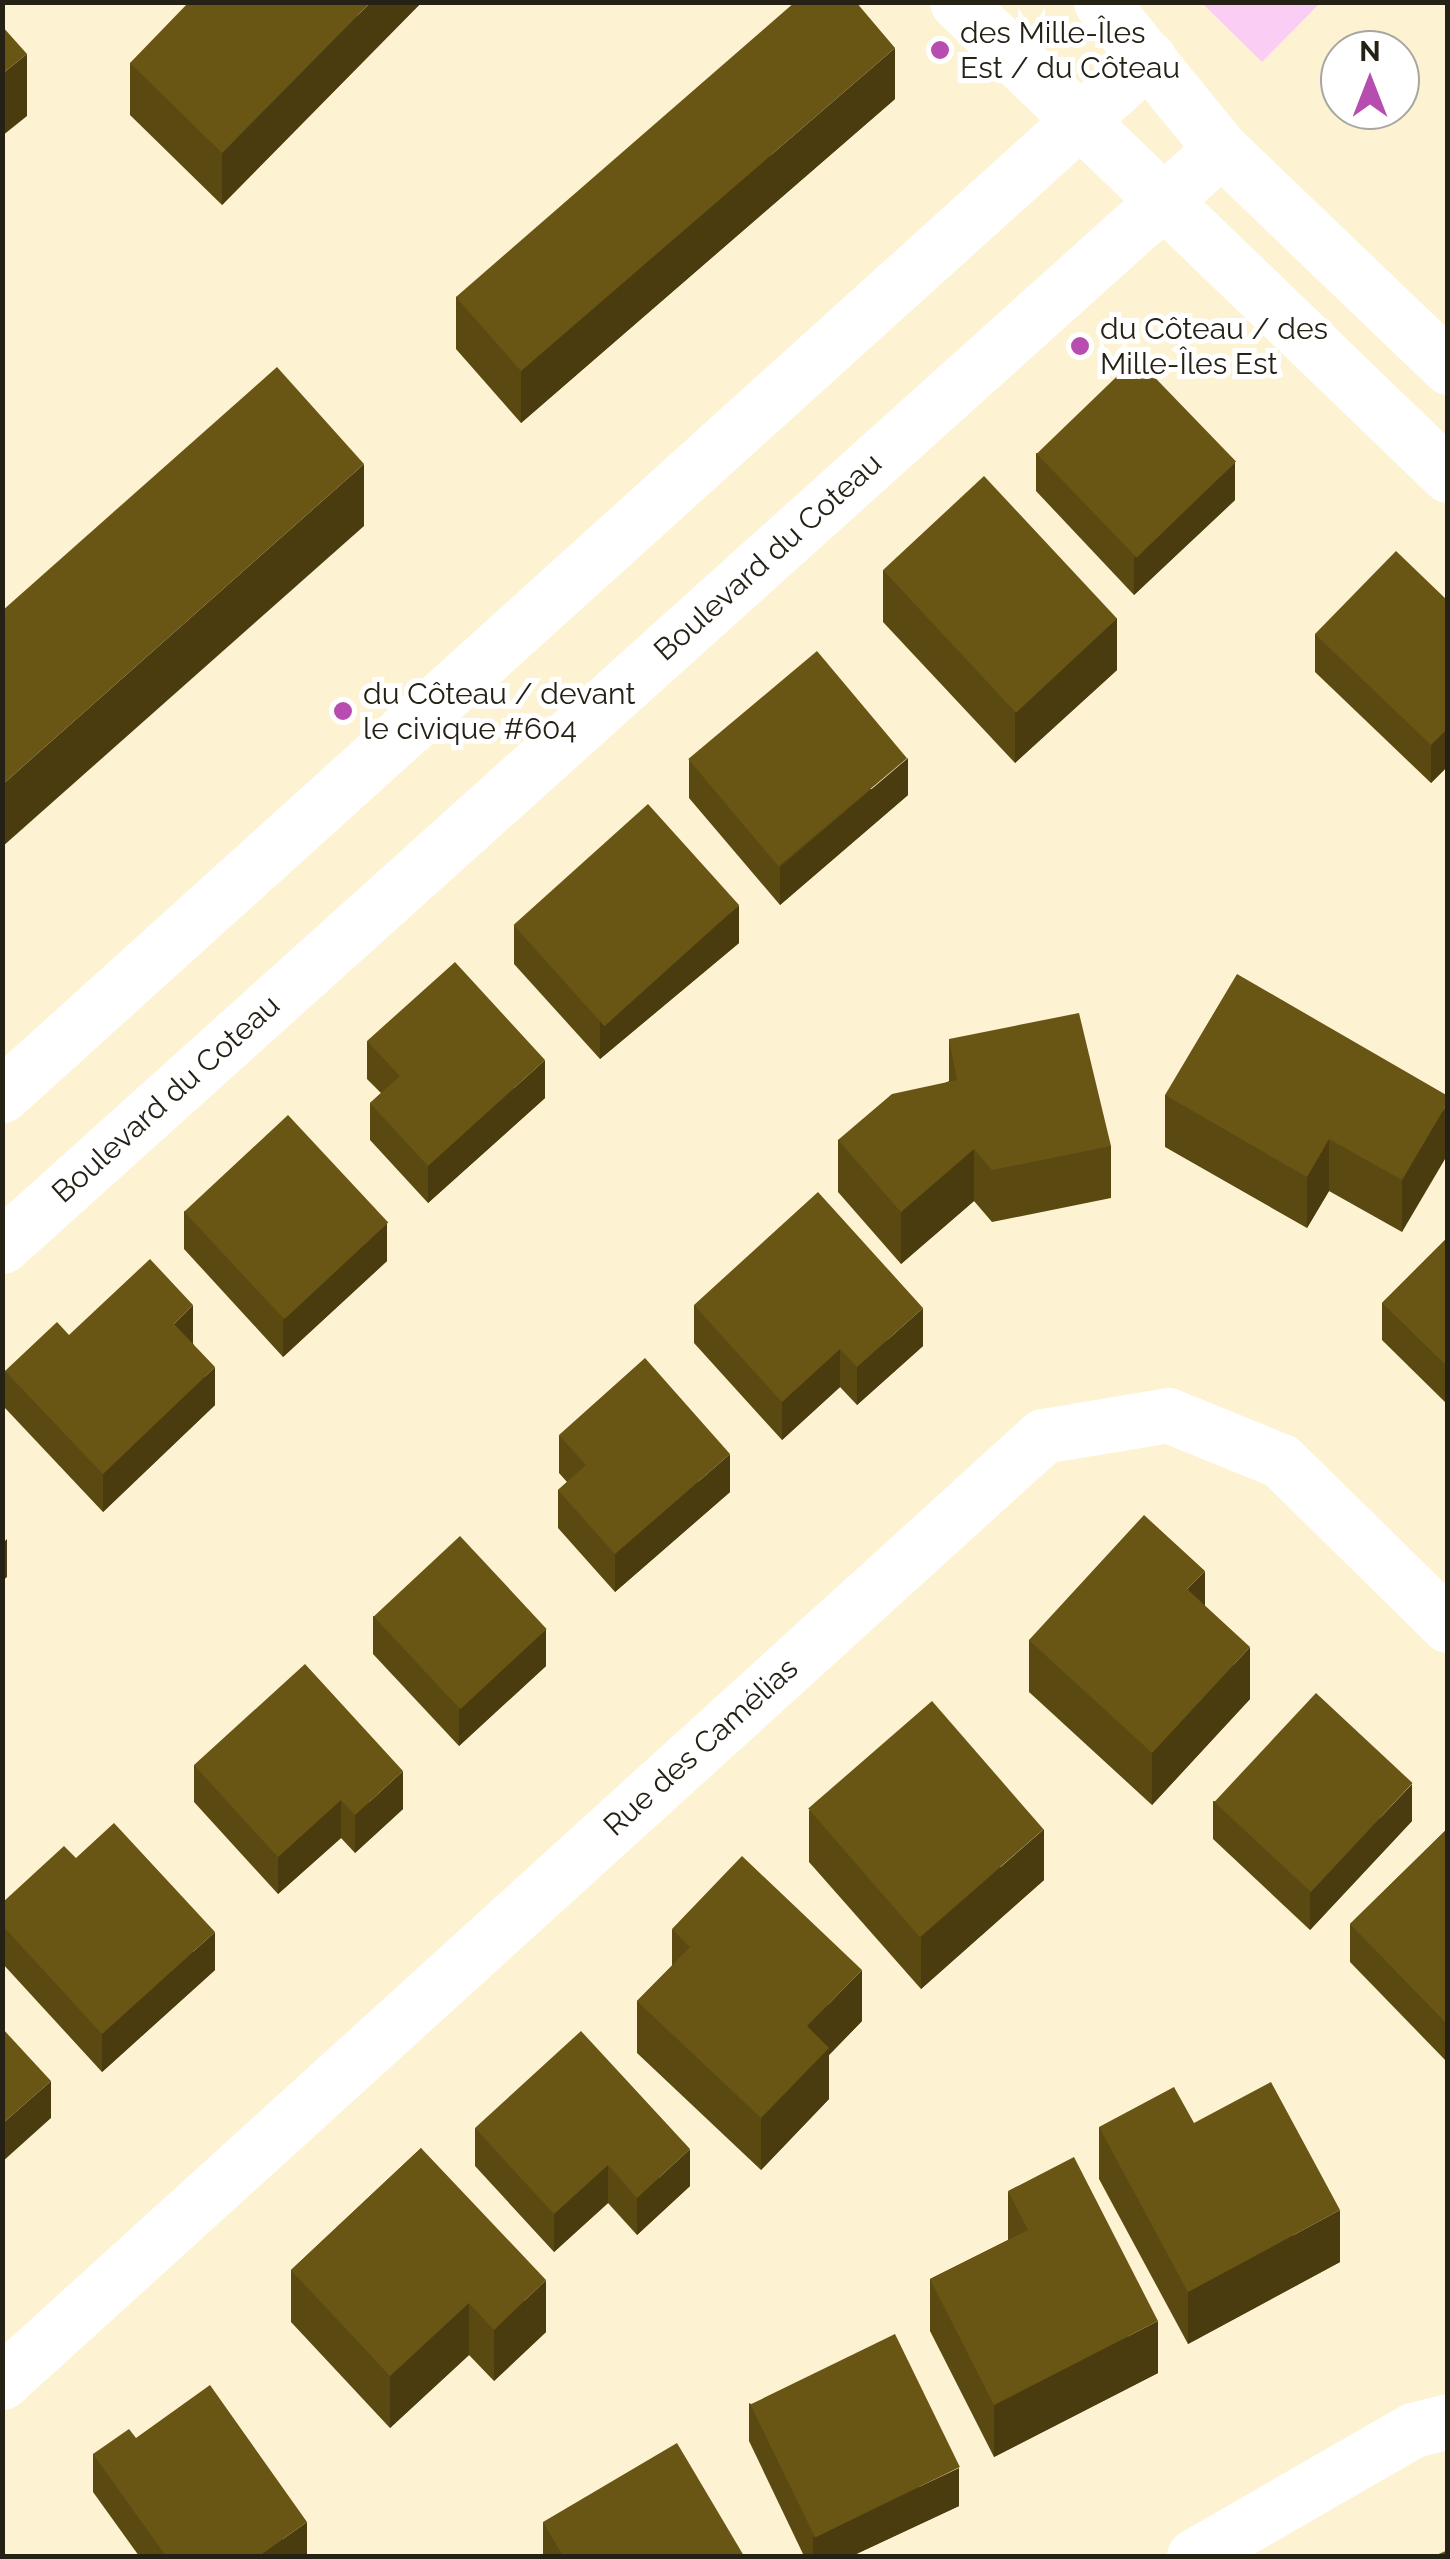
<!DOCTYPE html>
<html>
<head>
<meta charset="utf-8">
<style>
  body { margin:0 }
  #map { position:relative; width:1450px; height:2559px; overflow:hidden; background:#fdf2d1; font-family:Raleway,sans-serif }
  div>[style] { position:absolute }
  .green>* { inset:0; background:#facef4 }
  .minor>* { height:55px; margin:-27.5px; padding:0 27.5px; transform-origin:27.5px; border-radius:27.5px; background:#fff }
  .tertiary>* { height:55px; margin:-27.5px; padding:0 27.5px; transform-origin:27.5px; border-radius:27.5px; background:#fff }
  .wall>* { inset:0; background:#5a4a12 }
  .shaded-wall>* { inset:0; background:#4a3c0f }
  .building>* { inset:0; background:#695615; transform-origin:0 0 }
  .dots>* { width:28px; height:28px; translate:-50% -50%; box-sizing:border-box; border:5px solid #fff; border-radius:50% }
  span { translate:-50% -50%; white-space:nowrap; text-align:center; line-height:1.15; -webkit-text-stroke:10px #fff; paint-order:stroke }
  .poi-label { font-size:30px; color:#252115 }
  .left { translate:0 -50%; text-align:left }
  .street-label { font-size:30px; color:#252115 }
  .frame { position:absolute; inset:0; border:5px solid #252115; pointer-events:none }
  .north { position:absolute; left:1320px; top:30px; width:100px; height:100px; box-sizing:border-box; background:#fff; border:2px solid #a8a6a1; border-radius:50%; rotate:0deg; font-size:28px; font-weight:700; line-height:40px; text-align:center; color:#252115 }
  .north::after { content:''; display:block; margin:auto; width:35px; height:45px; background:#b64daf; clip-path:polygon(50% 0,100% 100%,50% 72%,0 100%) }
</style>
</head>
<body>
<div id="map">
  <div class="green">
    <i style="clip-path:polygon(1202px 3px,1320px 3px,1262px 62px)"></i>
  </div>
  <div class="minor">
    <i style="left:2px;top:2382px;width:1407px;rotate:-42.26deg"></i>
    <i style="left:1043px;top:1436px;width:127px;rotate:-9.5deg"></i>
    <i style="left:1168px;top:1415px;width:122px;rotate:22.2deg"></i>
    <i style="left:1281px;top:1461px;width:234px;rotate:44.5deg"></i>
    <i style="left:1194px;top:2556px;width:253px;rotate:-29.9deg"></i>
    <i style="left:1413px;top:2430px;width:36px;rotate:-14deg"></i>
  </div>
  <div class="tertiary">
    <i style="left:957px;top:2px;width:682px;rotate:43.93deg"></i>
    <i style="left:1101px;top:2px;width:190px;rotate:50.8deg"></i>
    <i style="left:1221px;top:149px;width:315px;rotate:43.8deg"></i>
    <i style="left:2px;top:1095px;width:1546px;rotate:-42.12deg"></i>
    <i style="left:2px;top:1246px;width:1640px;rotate:-41.98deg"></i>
  </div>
  <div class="wall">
    <i style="clip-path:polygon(422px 2px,222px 205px,130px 115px,130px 63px)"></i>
    <i style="clip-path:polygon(895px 99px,521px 423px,456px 349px,456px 297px)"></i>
    <i style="clip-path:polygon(1036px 453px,1235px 500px,1134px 595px,1036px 491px)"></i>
    <i style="clip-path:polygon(883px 570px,1117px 670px,1015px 763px,883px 622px)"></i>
    <i style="clip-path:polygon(1448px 601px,1448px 766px,1431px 783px,1315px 672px,1315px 634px)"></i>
    <i style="clip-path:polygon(689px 760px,908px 795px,780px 905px,689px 798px)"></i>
    <i style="clip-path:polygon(514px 926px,739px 943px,600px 1059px,514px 964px)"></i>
    <i style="clip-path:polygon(949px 1039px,1111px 1146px,1111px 1198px,992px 1222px,974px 1201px,901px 1264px,838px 1192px,838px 1140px,949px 1081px)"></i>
    <i style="clip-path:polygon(367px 1041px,545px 1098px,428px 1203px,370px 1140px,370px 1103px,381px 1093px,367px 1079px)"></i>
    <i style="clip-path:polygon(1165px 1095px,1448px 1096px,1402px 1232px,1329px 1191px,1307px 1228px,1165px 1147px)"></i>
    <i style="clip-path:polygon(184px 1211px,387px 1261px,283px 1357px,184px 1249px)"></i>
    <i style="clip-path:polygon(1448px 1237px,1448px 1405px,1382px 1340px,1382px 1303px)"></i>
    <i style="clip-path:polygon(694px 1305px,923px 1346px,857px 1405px,840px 1387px,782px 1440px,694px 1343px)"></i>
    <i style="clip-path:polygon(69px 1335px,193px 1343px,215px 1405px,103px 1512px,5px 1408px,5px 1371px)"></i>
    <i style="clip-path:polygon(559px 1435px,730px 1492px,615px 1592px,558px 1528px,558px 1490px,567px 1482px,559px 1473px)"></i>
    <i style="clip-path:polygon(1205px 1606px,1250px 1699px,1152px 1805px,1029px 1692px,1029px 1640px)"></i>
    <i style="clip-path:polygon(373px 1616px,546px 1666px,459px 1746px,373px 1654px)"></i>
    <i style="clip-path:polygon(194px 1765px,403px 1809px,355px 1853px,341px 1838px,278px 1894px,194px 1802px)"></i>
    <i style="clip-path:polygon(1213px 1801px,1412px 1821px,1310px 1930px,1213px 1839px)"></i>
    <i style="clip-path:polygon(809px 1810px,1044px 1880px,921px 1989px,809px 1862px)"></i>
    <i style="clip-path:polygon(1448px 1828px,1448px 2063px,1350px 1962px,1350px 1924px)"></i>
    <i style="clip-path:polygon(76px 1858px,215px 1970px,102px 2072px,2px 1963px,2px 1903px)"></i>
    <i style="clip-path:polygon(672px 1929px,862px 2021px,829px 2055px,829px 2099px,761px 2170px,637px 2053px,637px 2001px,672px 1966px)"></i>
    <i style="clip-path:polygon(1099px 2127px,1340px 2262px,1188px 2344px,1099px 2179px)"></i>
    <i style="clip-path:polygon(475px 2128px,690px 2186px,637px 2235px,608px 2203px,554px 2252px,475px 2166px)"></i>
    <i style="clip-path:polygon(421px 2148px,546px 2332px,494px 2381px,469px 2355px,390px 2428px,291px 2322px,291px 2270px)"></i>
    <i style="clip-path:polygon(1008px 2191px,1158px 2373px,994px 2457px,930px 2331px,930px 2279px,1008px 2240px)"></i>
    <i style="clip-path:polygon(749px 2403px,959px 2506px,852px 2556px,804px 2556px,749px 2441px)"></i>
    <i style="clip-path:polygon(136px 2438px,307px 2556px,139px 2556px,93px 2492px,93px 2454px)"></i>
    <i style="clip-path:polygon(543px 2522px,744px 2556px,543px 2556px)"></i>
  </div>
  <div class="shaded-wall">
    <i style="clip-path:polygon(371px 2px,422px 2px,222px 205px,222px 153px)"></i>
    <i style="clip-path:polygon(895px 48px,895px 99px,521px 423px,521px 371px)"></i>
    <i style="clip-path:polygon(27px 54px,27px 116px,2px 136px,2px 74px)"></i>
    <i style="clip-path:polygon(1235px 462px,1235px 500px,1134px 595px,1134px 558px)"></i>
    <i style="clip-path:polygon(364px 464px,364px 526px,2px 847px,2px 785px)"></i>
    <i style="clip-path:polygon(1117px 618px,1117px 670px,1015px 763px,1015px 711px)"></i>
    <i style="clip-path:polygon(1448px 728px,1448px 766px,1431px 783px,1431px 745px)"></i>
    <i style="clip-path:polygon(908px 758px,908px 795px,780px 905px,780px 867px)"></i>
    <i style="clip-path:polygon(739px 905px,739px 943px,600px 1059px,600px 1021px)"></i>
    <i style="clip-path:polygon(545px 1060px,545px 1098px,428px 1203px,428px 1166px)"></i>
    <i style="clip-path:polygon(1448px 1102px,1448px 1154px,1402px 1232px,1402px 1180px)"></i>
    <i style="clip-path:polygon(1329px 1139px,1329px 1191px,1307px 1228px,1307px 1177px)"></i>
    <i style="clip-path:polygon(974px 1149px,974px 1201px,901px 1264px,901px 1212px)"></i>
    <i style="clip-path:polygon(387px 1223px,387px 1261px,283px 1357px,283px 1319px)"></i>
    <i style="clip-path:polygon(193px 1305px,193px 1343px,174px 1362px,174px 1324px)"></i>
    <i style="clip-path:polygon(923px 1308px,923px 1346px,857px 1405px,857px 1367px)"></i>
    <i style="clip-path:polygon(840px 1349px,840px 1387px,782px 1440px,782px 1402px)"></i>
    <i style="clip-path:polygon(215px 1367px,215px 1405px,103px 1512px,103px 1474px)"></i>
    <i style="clip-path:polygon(730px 1454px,730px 1492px,615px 1592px,615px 1554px)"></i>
    <i style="clip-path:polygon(7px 1539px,7px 1577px,2px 1581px,2px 1544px)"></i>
    <i style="clip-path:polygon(1205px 1571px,1205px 1622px,1187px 1589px)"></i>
    <i style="clip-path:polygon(546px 1629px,546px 1666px,459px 1746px,459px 1708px)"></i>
    <i style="clip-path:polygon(1250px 1647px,1250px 1699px,1152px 1805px,1152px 1753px)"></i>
    <i style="clip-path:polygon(403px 1771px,403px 1809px,355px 1853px,355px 1815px)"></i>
    <i style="clip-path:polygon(1412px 1784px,1412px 1821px,1310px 1930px,1310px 1892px)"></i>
    <i style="clip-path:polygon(341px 1800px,341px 1838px,278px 1894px,278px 1857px)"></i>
    <i style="clip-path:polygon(1044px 1829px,1044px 1880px,921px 1989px,921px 1937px)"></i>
    <i style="clip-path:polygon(215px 1932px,215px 1970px,102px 2072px,102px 2034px)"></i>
    <i style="clip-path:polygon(862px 1970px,862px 2021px,829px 2055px,829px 2099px,761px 2170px,761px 2118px,807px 2026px)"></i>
    <i style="clip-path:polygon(51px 2081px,51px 2118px,2px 2162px,2px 2124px)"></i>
    <i style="clip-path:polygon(690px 2149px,690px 2186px,637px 2235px,637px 2198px)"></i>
    <i style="clip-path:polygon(608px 2165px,608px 2203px,554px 2252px,554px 2214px)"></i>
    <i style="clip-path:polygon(1340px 2210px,1340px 2262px,1188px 2344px,1188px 2292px)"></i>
    <i style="clip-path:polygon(546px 2280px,546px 2332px,494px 2381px,494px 2330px)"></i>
    <i style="clip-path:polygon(469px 2303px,469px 2355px,390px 2428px,390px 2376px)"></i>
    <i style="clip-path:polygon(1158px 2321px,1158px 2373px,994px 2457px,994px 2405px)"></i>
    <i style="clip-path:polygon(959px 2468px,959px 2506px,852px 2556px,813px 2556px,813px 2537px)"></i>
    <i style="clip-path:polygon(307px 2522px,307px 2556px,259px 2556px)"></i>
  </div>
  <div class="building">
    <i style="clip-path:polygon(189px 2px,371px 2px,222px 153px,130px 63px)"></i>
    <i style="clip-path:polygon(795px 2px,856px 2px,895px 48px,521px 371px,456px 297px)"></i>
    <i style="clip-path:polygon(2px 26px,27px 54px,2px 74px)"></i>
    <i style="left:1136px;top:358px;width:144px;height:138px;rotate:46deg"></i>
    <i style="clip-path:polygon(277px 367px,364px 464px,2px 785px,2px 611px)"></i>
    <i style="left:984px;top:476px;width:195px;height:138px;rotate:47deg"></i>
    <i style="clip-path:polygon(1396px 551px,1448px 601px,1448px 728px,1431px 745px,1315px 634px)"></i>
    <i style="left:817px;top:651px;width:140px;height:168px;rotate:50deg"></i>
    <i style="left:648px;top:804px;width:136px;height:181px;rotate:48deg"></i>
    <i style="clip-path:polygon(455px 962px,545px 1060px,428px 1166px,370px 1103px,400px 1076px,367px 1041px)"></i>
    <i style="clip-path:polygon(1237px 974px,1448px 1096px,1448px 1102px,1402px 1180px,1329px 1139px,1307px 1177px,1165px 1095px)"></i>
    <i style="clip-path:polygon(1079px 1013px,1111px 1146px,992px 1170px,974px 1149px,901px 1212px,838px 1140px,892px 1094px,957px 1080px,949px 1039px)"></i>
    <i style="left:288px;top:1115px;width:147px;height:142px;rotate:47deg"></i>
    <i style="clip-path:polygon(818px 1192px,923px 1308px,857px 1367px,840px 1349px,782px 1402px,694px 1305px)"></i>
    <i style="clip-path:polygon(1448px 1237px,1448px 1367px,1382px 1303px)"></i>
    <i style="clip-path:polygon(150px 1259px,193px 1305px,174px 1324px,215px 1367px,103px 1474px,5px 1371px,57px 1322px,69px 1335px)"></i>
    <i style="clip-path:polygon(645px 1358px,730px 1454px,615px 1554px,558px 1490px,586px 1465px,559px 1435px)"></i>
    <i style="clip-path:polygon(1144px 1515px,1205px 1571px,1187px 1589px,1250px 1647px,1152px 1753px,1029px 1640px)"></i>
    <i style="left:460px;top:1536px;width:127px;height:118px;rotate:47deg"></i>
    <i style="clip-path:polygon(305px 1664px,403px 1771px,355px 1815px,341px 1800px,278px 1857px,194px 1765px)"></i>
    <i style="left:1316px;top:1693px;width:132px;height:149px;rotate:43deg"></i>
    <i style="left:932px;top:1701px;width:170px;height:164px;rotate:49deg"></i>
    <i style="clip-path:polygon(114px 1823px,215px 1932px,102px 2034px,2px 1925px,2px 1903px,64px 1846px,76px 1858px)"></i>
    <i style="clip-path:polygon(1448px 1828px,1448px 2025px,1350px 1924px)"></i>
    <i style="clip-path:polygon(742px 1856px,862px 1970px,807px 2026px,829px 2048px,761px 2118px,637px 2001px,690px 1947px,672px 1929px)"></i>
    <i style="clip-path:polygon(2px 2028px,51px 2081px,2px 2124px)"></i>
    <i style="clip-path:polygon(581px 2031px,690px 2149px,637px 2198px,608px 2165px,554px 2214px,475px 2128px)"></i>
    <i style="clip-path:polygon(1271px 2082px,1340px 2210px,1188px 2292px,1099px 2127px,1174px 2087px,1194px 2123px)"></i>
    <i style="clip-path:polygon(421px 2148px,546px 2280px,494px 2330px,469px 2303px,390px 2376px,291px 2270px)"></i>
    <i style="clip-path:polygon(1074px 2157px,1158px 2321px,994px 2405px,930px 2279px,1028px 2230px,1008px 2191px)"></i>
    <i style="left:895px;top:2334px;width:148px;height:161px;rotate:64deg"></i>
    <i style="clip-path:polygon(210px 2385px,307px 2522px,259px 2556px,166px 2556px,93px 2454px,129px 2429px,136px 2438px)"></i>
    <i style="clip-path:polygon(677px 2443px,744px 2556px,563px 2556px,543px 2522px)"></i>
    <i style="clip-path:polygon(1448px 2550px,1448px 2556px,1434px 2556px)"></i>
  </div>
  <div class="dots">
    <i style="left:940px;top:50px;background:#b64daf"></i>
    <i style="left:1080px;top:346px;background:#b64daf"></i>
    <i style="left:343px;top:711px;background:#b64daf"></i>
  </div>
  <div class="poi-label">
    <span class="left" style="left:960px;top:50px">des Mille-Îles<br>Est / du Côteau</span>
    <span class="left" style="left:1100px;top:346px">du Côteau / des<br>Mille-Îles Est</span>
    <span class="left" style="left:363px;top:711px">du Côteau / devant<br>le civique #604</span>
  </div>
  <div class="street-label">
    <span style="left:768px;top:557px;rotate:-42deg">Boulevard du Coteau</span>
    <span style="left:166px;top:1099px;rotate:-42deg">Boulevard du Coteau</span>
    <span style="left:701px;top:1747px;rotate:-42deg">Rue des Camélias</span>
  </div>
  <div class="frame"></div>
  <div class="north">N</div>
</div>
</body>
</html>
